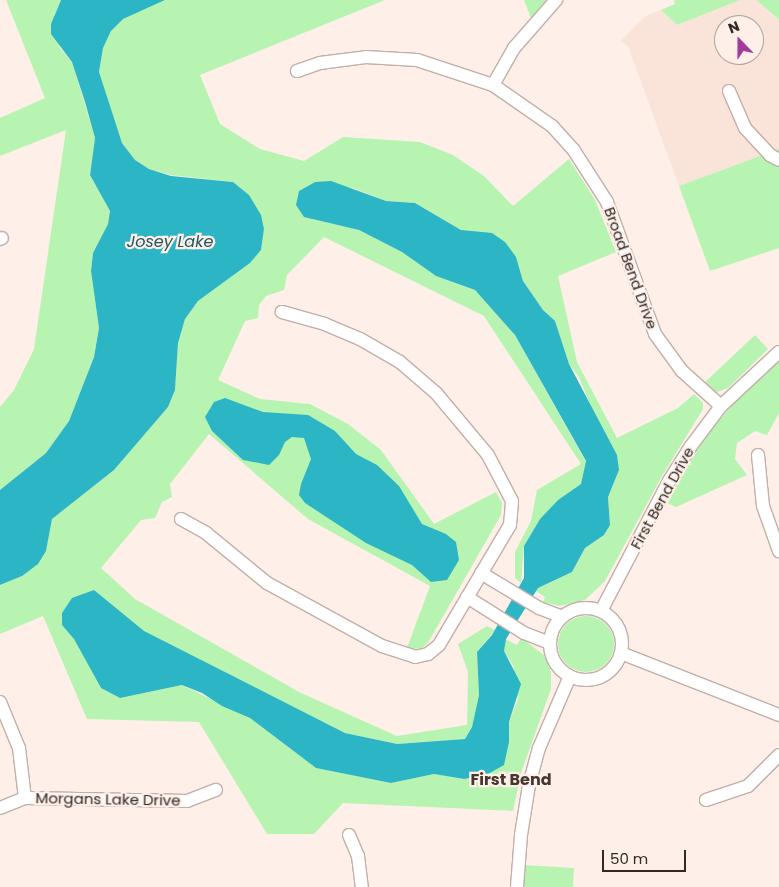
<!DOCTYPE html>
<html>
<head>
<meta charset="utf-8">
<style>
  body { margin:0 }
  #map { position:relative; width:779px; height:887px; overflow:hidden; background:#feefe9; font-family:Poppins,sans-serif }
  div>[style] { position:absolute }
  .industrial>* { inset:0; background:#fae3d8 }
  .green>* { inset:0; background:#b7f4b1 }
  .round { border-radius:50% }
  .water>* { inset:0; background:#2cb5c5 }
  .roads { filter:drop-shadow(1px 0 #c1afa8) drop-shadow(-1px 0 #c1afa8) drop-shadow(0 1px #c1afa8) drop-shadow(0 -1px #c1afa8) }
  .minor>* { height:12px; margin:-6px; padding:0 6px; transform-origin:6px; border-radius:6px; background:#fff }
  .minor>.ring { margin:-6px; padding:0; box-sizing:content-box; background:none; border:12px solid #fff; border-radius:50% }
  span { translate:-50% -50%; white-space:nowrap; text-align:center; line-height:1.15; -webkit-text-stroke:4.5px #feefe9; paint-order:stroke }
  .street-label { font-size:15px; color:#302926 }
  .water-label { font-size:16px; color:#21575e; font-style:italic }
  .neighbourhood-label { font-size:16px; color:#453630; font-weight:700 }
  .north { position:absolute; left:714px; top:15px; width:50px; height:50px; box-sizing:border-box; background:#feefe9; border:1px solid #aca09b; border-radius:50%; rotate:338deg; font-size:14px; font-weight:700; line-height:20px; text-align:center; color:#302926 }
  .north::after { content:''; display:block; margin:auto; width:18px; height:22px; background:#a33b9d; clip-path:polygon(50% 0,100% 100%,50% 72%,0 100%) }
  .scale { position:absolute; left:602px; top:850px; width:84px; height:22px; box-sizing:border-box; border:2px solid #302926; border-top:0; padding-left:6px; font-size:15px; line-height:18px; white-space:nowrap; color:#302926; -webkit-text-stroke:4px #feefe9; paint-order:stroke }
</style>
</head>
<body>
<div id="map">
  <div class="industrial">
    <i style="clip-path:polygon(evenodd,740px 0,756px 0,779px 20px,779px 149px,679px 186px,628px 46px,620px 41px,646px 16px,661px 10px,677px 25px,740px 0,724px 25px,754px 25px,754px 55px,724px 55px,724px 25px)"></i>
  </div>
  <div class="green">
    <i style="clip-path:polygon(6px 0,61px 0,54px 16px,60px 48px,72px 62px,95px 138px,90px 175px,110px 211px,108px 224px,93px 253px,91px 271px,99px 328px,94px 357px,69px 421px,46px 453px,0 490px,0 407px,14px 390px,34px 349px,66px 130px,0 156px,0 118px,45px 98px)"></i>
    <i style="clip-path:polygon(165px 0,385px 0,200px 75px,220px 124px,260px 149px,304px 161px,343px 137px,420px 142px,453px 155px,484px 176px,513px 206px,569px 159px,595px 200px,616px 252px,558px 276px,577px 362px,617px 438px,678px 408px,694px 394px,703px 403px,703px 409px,662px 476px,605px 581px,585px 600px,560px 606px,543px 602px,545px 597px,536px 591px,538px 588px,572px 572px,585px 548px,604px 535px,610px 525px,608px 497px,619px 470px,608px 438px,599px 426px,579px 377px,569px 364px,555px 322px,543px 310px,523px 281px,516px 257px,474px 232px,461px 230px,415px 203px,386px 201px,353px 188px,315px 182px,299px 191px,313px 219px,359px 230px,402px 252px,436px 276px,475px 290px,515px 335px,586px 462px,581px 484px,558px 500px,540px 519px,524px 546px,521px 583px,515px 578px,515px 552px,531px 521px,537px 490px,581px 464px,484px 316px,324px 237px,287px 275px,284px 290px,266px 296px,259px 305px,258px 318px,245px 321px,218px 380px,260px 399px,310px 404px,348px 424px,381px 450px,434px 524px,496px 492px,502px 503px,501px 515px,429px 641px,422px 649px,407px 648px,430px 586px,308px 519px,209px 434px,170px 484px,172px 497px,162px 502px,155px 518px,141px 520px,101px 568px,135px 599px,301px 693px,397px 736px,467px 725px,468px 672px,458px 644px,487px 626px,495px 630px,477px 652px,479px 695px,472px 727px,465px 739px,397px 744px,345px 733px,143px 631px,94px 590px,62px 625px,74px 638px,101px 688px,120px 698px,182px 685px,250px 718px,316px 768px,391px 783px,434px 774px,464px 779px,509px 742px,509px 722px,518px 699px,513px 665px,504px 651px,505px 639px,517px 645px,521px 638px,544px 655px,551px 672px,551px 689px,521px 773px,513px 811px,343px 803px,314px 834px,267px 834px,199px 722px,87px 719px,43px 616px,0 634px,0 585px,22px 576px,46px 551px,52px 519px,114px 470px,168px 407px,175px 390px,178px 343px,185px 319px,198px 301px,250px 263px,261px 250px,264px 229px,249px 195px,233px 182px,171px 175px,149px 169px,135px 160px,122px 143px,104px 95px,99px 72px,103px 48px,111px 31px,123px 19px)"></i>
    <i style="clip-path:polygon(524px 0,546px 0,531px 18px)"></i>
    <i style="clip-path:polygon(674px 0,740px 0,677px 25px,661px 10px,675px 4px)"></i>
    <i style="clip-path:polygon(756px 0,779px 0,779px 20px,775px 16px)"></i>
    <i style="clip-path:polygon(779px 149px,779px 248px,710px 271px,679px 186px)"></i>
    <i style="clip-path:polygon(755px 335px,768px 349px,728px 388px,717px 392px,702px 385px)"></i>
    <i style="clip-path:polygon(779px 360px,779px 413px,767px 435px,755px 431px,737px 443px,735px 459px,747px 475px,676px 507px,665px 502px,707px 435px,739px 397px)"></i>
    <i class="round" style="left:558px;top:616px;width:56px;height:56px"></i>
    <i style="clip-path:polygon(524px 865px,574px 868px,573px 887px,522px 887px)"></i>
  </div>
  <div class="water">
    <i style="clip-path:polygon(61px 0,165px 0,123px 19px,111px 31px,103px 48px,99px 72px,122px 143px,135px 160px,149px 169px,171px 176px,233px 182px,249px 195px,261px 215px,264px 229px,261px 250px,250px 263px,198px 301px,185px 319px,178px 343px,175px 390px,168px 407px,114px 470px,52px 519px,46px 551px,38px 564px,22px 576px,0 585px,0 490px,46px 453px,69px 421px,94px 357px,99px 328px,91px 271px,93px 253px,108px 224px,110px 211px,90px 175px,95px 138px,85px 102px,72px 62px,51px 34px,51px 24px)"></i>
    <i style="clip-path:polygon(331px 181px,386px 201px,415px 203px,461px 230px,492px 233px,505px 242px,516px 257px,523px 281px,543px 310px,555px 321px,569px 364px,617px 455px,619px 470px,608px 497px,610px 525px,604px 535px,585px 548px,572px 572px,538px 588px,506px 639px,504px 651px,521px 684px,509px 722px,509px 742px,504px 765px,488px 774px,464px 779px,434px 774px,391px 783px,316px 768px,250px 718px,222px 706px,202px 693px,182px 685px,120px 698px,101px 688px,74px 639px,62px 625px,62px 613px,72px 598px,94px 590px,144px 631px,345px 733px,397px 744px,465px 739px,472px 727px,479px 695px,477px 652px,492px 635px,524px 578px,524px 546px,540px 519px,558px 500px,581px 484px,586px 461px,515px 335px,475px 290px,436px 276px,402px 252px,359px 230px,304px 217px,296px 205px,299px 191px,315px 182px)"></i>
    <i style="clip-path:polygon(225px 398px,263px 412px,308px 415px,335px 431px,356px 454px,377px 465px,399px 486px,422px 524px,446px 534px,456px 542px,459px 560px,447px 580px,431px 582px,412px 565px,366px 543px,305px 503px,299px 495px,301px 484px,311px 459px,304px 438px,292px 437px,285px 442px,279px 455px,269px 465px,243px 460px,212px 431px,205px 417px,214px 402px)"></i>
  </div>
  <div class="roads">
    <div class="minor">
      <i style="left:297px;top:71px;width:24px;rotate:-19deg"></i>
      <i style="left:320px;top:63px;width:46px;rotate:-7.4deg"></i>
      <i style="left:366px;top:57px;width:51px;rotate:3.4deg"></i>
      <i style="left:417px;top:60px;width:80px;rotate:18.2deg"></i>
      <i style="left:493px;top:85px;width:72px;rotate:34.8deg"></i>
      <i style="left:552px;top:126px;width:31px;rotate:48deg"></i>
      <i style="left:573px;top:149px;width:63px;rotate:57.3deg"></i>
      <i style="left:607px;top:202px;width:140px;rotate:70deg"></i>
      <i style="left:655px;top:334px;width:46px;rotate:53.9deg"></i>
      <i style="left:682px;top:371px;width:52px;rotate:41.9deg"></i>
      <i style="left:493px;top:85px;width:43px;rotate:-60.4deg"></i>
      <i style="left:514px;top:48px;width:64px;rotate:-48.8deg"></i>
      <i style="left:729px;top:91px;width:40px;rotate:66.6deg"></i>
      <i style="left:745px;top:128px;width:37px;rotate:47deg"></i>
      <i style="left:770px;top:155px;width:10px;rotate:29deg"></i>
      <i style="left:0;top:239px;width:2px;rotate:-27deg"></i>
      <i style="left:758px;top:455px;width:51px;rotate:84.4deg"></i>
      <i style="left:763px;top:506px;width:48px;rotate:70.4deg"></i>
      <i style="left:181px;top:519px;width:29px;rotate:29deg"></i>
      <i style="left:206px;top:533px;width:79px;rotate:39.3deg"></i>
      <i style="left:267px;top:583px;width:131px;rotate:28.7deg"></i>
      <i style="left:382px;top:646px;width:35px;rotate:18deg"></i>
      <i style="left:415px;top:657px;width:13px;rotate:-13deg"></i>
      <i style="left:428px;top:654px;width:14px;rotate:-39deg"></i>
      <i style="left:439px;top:645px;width:139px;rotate:-59.4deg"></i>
      <i style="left:510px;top:525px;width:24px;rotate:-85deg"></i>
      <i style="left:512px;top:501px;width:52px;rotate:-117.6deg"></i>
      <i style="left:488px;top:455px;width:81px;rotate:-130deg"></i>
      <i style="left:436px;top:393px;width:48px;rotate:-139.3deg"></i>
      <i style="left:400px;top:362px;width:46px;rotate:-150.1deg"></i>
      <i style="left:360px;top:339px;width:38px;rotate:-157deg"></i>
      <i style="left:325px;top:324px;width:45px;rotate:-164.4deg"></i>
      <i style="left:481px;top:573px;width:68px;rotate:31.1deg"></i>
      <i style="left:539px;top:608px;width:25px;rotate:21deg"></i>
      <i style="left:467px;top:597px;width:67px;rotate:32.3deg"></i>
      <i style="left:524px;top:633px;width:28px;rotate:21deg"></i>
      <i class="ring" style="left:550px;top:608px;width:60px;height:60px"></i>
      <i style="left:601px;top:611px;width:147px;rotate:-62.4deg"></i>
      <i style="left:669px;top:481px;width:41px;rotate:-57.8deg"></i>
      <i style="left:691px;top:446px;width:50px;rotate:-53.1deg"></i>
      <i style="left:721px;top:406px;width:79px;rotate:-43deg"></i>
      <i style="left:621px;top:653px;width:170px;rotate:21.4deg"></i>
      <i style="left:0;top:702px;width:50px;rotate:67.6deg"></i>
      <i style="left:19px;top:748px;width:50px;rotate:83.2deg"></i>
      <i style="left:706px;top:800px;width:44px;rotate:-18.4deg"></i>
      <i style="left:748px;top:786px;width:44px;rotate:-45deg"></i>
      <i style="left:0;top:808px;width:27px;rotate:-22deg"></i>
      <i style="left:25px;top:798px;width:162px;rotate:1.1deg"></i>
      <i style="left:187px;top:801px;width:31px;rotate:-21deg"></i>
      <i style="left:349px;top:835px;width:23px;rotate:67deg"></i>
      <i style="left:358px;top:856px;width:31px;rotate:83deg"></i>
      <i style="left:517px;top:887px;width:52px;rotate:-85.6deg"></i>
      <i style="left:521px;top:835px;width:51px;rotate:-80.9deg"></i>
      <i style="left:529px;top:785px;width:38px;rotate:-75deg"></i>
      <i style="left:539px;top:748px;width:78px;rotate:-66.7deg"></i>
    </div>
  </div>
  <div class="street-label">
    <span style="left:631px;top:268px;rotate:70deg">Broad Bend Drive</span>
    <span style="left:662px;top:498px;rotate:-61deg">First Bend Drive</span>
    <span style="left:108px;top:799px;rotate:1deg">Morgans Lake Drive</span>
  </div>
  <div class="water-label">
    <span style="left:170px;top:242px">Josey Lake</span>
  </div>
  <div class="neighbourhood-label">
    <span style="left:511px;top:780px">First Bend</span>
  </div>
  <div class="north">N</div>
  <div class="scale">50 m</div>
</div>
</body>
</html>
